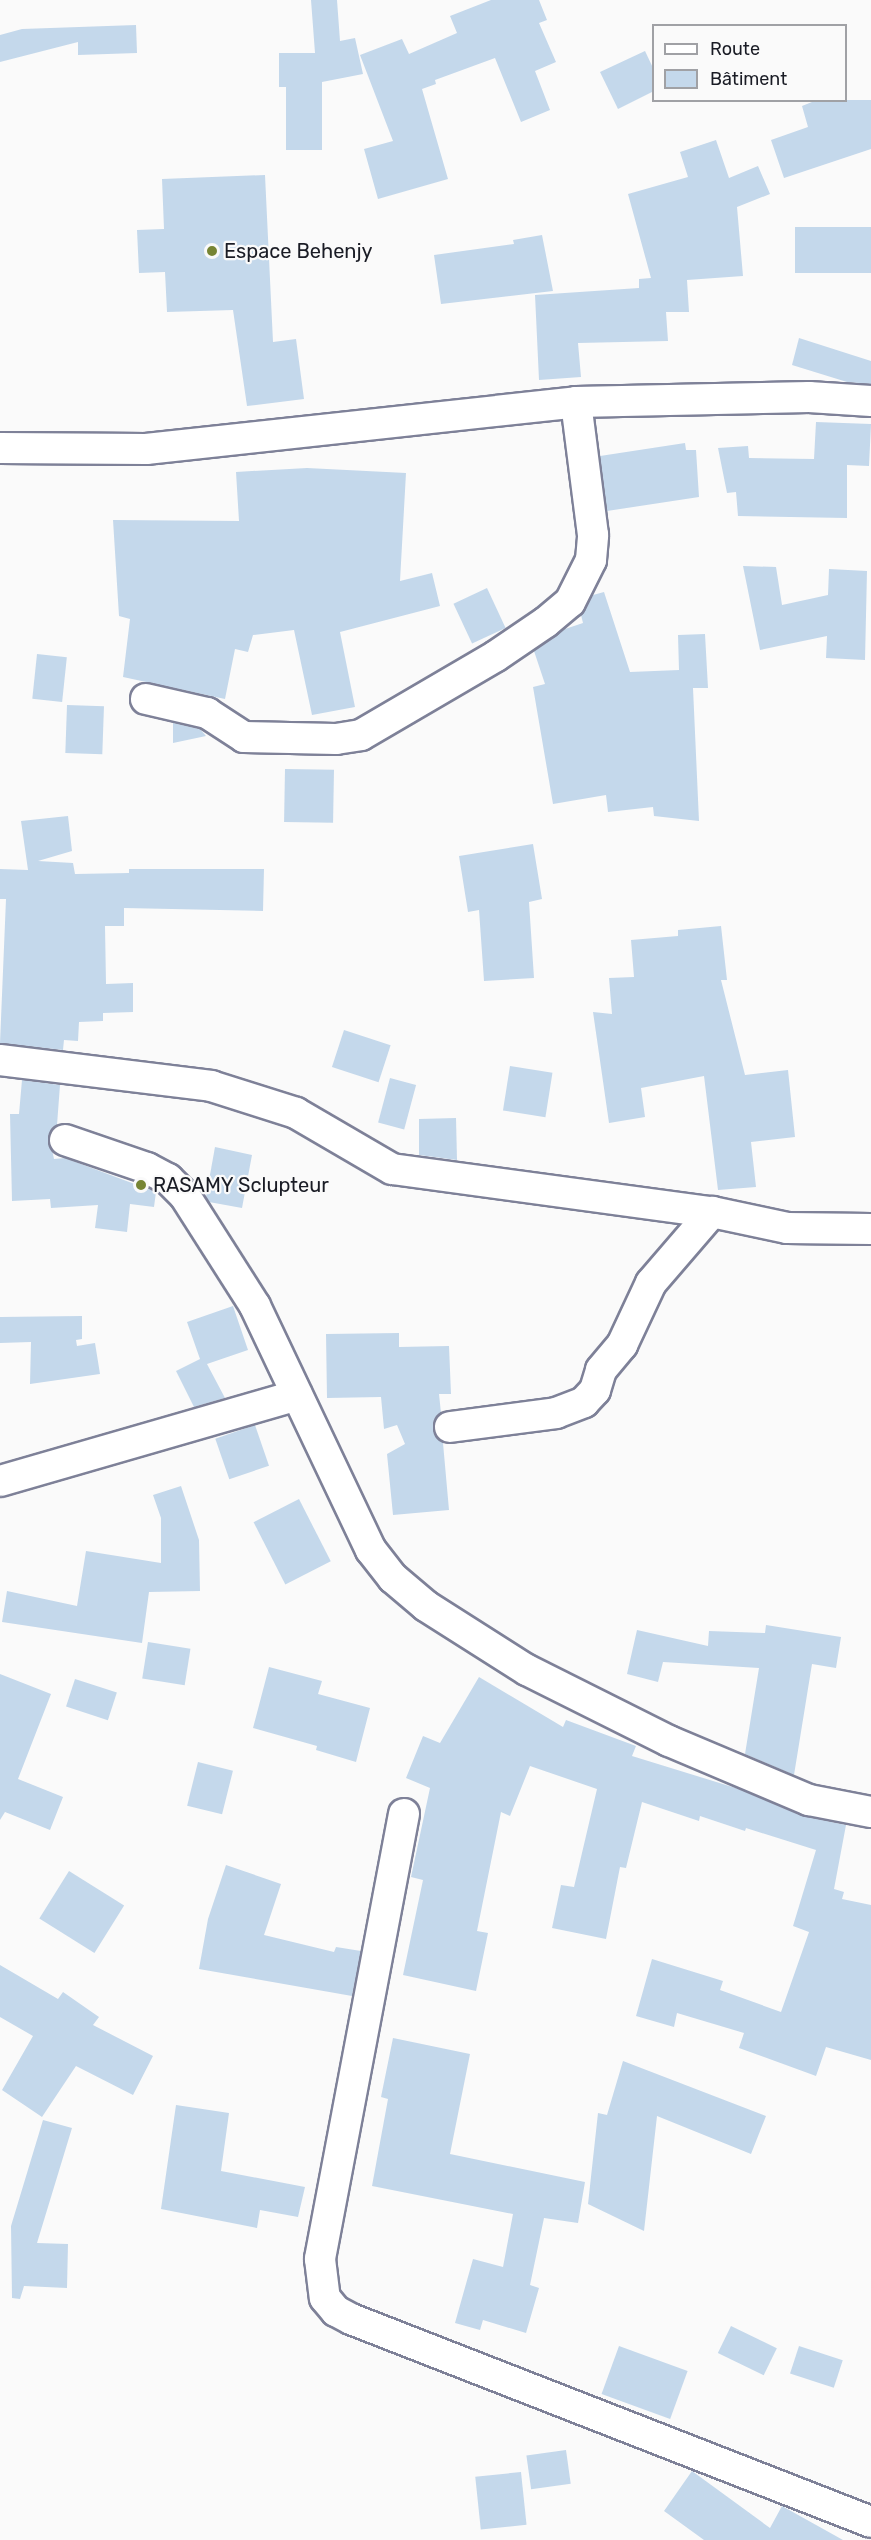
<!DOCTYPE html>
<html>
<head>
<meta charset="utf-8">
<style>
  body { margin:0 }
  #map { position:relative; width:871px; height:2540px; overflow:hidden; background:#fafafa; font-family:Rubik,sans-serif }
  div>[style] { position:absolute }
  .building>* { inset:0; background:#c4d8eb; transform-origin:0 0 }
  .roads { filter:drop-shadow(2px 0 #7e8198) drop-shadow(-2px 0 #7e8198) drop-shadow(0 2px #7e8198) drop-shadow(0 -2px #7e8198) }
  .minor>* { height:30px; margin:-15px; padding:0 15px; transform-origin:15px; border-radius:15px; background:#fff }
  .dots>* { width:16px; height:16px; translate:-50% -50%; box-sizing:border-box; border:3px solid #fafafa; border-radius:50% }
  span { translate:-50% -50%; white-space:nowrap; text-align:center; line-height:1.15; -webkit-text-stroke:4.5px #fafafa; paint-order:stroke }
  .poi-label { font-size:20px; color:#1a1c25 }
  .left { translate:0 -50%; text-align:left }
  .legend { position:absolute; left:652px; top:24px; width:195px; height:78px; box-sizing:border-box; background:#fafafa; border:2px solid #a0a1a5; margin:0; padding:8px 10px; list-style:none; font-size:18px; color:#1a1c25 }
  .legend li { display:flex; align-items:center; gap:12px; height:30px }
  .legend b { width:30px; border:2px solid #a0a1a5 }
</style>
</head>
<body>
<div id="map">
  <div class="building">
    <i style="clip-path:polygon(311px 0,337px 0,340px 41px,355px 38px,363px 74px,322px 82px,322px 150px,286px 150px,286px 87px,279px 87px,279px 53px,315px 53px)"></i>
    <i style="clip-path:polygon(491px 0,539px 0,547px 20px,539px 23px,556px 62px,535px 71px,550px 110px,521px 122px,495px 58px,435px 80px,436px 84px,422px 89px,448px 179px,378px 199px,364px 149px,393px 141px,360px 55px,402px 39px,409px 54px,457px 33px,450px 16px)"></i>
    <i style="clip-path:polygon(136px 25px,137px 53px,78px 55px,78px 42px,0 62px,0 35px,22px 29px)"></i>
    <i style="clip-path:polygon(645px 51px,654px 70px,654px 91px,618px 109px,600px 72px)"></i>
    <i style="clip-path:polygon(817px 100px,871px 100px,871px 149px,784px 178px,771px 140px,808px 127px,802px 106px)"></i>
    <i style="clip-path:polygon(716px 140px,729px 178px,758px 166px,770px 194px,737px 207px,743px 276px,687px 280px,689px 312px,666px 312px,668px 341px,578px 343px,581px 377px,539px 380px,535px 295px,639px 288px,639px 279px,651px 278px,628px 194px,688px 177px,680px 152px)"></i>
    <i style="clip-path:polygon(265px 175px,273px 342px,296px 339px,304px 399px,247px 406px,233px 310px,167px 312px,165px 272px,139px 273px,137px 230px,164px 229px,162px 179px)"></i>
    <i style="left:871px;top:227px;width:46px;height:76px;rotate:90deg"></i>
    <i style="clip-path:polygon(542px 235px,553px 291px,441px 304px,434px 255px,514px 244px,513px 240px)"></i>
    <i style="clip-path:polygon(799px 338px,871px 361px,871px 384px,847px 382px,792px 365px)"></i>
    <i style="clip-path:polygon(816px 422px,871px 424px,869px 466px,847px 465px,847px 518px,738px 516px,736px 492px,727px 493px,718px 448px,748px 446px,749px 458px,814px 459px)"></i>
    <i style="clip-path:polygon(685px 443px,686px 450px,696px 450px,699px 497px,607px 511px,600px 456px)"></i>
    <i style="clip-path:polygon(307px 468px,406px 473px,400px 581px,432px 573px,440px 606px,340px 632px,355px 707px,312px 715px,294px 630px,253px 635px,248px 652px,235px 649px,225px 699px,123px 677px,130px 619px,119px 616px,113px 520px,239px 521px,236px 472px)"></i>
    <i style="clip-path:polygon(743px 566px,776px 567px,782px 605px,828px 595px,829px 569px,867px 571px,865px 660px,826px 658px,827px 636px,760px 650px)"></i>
    <i style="left:487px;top:588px;width:44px;height:37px;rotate:65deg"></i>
    <i style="clip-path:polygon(604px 592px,630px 672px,679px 670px,678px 635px,705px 634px,708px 688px,693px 688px,699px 821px,654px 816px,653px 807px,608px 812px,606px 795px,553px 804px,533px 687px,545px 684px,534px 651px,565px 629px,583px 623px,581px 615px,593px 595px)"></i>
    <i style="left:37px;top:654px;width:30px;height:45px;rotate:6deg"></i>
    <i style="left:67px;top:705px;width:37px;height:48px;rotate:2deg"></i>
    <i style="clip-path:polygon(173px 723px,200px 729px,206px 736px,173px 743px)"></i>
    <i style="left:285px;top:769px;width:49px;height:53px;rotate:1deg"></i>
    <i style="clip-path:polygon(68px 816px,72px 851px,38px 861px,73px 863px,75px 874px,129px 873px,129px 869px,264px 869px,263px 911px,124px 908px,124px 926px,105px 926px,106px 984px,133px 983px,133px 1012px,103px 1013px,103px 1021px,79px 1022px,78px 1041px,64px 1040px,63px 1050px,0 1043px,6px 899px,0 899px,0 869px,28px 870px,21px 821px)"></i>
    <i style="clip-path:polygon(533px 844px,542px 899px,529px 902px,534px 978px,484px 981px,479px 910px,468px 912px,459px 856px)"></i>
    <i style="clip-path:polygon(721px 926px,727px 980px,721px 980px,745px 1075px,788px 1070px,795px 1137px,751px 1142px,756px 1187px,718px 1190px,704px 1076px,641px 1088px,645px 1117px,609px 1123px,593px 1012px,612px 1014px,609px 978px,634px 977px,631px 940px,678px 936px,678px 930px)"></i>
    <i style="left:344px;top:1030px;width:49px;height:39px;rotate:18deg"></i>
    <i style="left:510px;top:1066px;width:43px;height:45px;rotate:9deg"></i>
    <i style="left:390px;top:1078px;width:27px;height:46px;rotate:15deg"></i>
    <i style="clip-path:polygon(22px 1080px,60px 1085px,57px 1125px,49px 1135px,54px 1159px,65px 1158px,156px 1192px,154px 1207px,130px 1204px,127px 1232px,95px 1228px,98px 1205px,51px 1208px,50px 1199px,12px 1201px,10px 1114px,19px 1114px)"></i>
    <i style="clip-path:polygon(456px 1118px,457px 1160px,419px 1155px,419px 1119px)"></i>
    <i style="clip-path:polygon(215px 1147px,252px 1155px,242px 1208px,209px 1202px,206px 1197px)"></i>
    <i style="clip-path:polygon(233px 1306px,248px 1350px,207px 1364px,225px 1398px,194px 1407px,176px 1371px,200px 1359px,187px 1322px)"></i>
    <i style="clip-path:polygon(82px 1316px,82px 1339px,76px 1340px,77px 1346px,95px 1343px,100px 1374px,30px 1384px,31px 1342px,0 1343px,0 1317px)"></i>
    <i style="clip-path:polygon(399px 1333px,399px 1347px,449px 1346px,451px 1394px,439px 1394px,441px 1413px,433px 1429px,443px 1443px,449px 1510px,393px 1515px,387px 1454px,405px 1444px,397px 1425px,384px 1429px,381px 1397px,327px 1398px,326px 1334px)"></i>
    <i style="left:255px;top:1425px;width:43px;height:42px;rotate:71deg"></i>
    <i style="clip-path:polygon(181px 1486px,199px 1540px,200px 1591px,149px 1592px,142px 1643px,2px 1622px,7px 1591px,77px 1606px,86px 1551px,161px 1563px,161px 1518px,153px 1495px)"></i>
    <i style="left:299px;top:1499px;width:70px;height:51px;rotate:63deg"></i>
    <i style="clip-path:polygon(766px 1625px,841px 1637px,836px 1668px,812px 1664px,794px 1775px,745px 1754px,759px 1668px,663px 1662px,658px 1682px,627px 1674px,637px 1630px,708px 1646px,709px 1631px,765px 1633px)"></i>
    <i style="left:148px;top:1642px;width:43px;height:37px;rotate:9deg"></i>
    <i style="clip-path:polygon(269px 1667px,322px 1681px,318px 1694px,370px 1708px,356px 1762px,316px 1750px,317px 1746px,253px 1728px)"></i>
    <i style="clip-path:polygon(0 1674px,51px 1694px,18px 1779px,63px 1797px,50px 1830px,5px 1812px,0 1820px)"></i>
    <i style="clip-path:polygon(479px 1677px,563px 1727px,566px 1720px,636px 1746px,632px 1756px,739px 1789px,803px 1816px,846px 1825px,834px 1889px,844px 1892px,842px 1899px,871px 1905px,871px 2060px,826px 2047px,816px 2076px,739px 2048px,744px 2033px,677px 2013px,674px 2027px,636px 2016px,652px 1959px,723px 1981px,720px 1990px,781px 2012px,809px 1932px,793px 1926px,816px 1850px,746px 1828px,745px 1831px,700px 1816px,699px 1821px,642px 1802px,626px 1868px,620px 1867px,606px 1939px,552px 1928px,561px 1885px,574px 1887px,597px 1789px,530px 1766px,510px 1816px,501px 1812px,477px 1931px,488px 1933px,476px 1991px,403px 1975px,423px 1880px,411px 1877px,430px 1788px,406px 1778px,423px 1736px,440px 1743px)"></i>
    <i style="left:75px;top:1679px;width:44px;height:29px;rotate:18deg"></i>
    <i style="left:198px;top:1762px;width:36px;height:45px;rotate:14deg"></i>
    <i style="clip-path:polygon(226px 1865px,281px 1884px,264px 1935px,334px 1952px,336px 1947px,361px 1951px,352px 1996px,199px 1969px,208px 1919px)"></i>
    <i style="left:69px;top:1871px;width:65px;height:56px;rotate:32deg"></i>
    <i style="clip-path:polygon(0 1965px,58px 1999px,63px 1992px,99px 2017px,93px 2025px,153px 2056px,133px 2095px,76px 2066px,42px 2117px,2px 2090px,33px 2036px,0 2017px)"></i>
    <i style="clip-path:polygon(393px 2038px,470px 2054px,450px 2154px,585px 2182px,578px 2223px,544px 2218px,530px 2285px,539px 2288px,526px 2333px,483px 2320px,480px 2330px,455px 2323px,473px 2259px,503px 2267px,513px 2214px,372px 2186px,388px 2099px,381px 2097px)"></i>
    <i style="clip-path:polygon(623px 2061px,766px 2116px,751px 2154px,657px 2116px,644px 2231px,588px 2204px,598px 2113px,607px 2115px)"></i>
    <i style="clip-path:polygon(176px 2105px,229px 2113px,221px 2171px,305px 2187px,298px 2217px,260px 2210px,257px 2228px,161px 2209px)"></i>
    <i style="clip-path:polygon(43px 2120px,72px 2128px,37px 2243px,68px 2244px,67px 2288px,24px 2286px,20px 2299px,12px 2298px,11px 2226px)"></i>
    <i style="left:731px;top:2326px;width:51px;height:30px;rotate:26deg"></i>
    <i style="left:619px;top:2346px;width:73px;height:51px;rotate:20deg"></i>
    <i style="left:799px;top:2346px;width:46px;height:29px;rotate:18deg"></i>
    <i style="left:566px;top:2450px;width:34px;height:40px;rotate:82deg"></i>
    <i style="clip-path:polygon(692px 2471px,770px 2528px,782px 2506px,843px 2540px,704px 2540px,664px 2511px)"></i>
    <i style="left:521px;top:2472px;width:53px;height:46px;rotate:84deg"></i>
  </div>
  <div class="roads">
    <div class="minor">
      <i style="left:0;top:448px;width:146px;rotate:0.4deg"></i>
      <i style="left:146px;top:449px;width:433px;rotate:-6.2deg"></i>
      <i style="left:576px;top:402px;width:233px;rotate:-1.2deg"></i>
      <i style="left:809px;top:397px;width:62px;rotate:3.7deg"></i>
      <i style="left:146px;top:699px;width:63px;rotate:12.9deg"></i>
      <i style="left:207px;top:713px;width:44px;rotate:33deg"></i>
      <i style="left:244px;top:737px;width:92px;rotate:1.2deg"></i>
      <i style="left:336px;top:739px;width:25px;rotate:-9deg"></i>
      <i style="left:361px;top:735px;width:156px;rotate:-30.3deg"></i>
      <i style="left:496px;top:656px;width:60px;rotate:-34.2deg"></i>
      <i style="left:546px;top:622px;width:31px;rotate:-40deg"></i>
      <i style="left:570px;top:602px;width:47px;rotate:-63.4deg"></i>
      <i style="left:591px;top:560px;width:25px;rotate:-85deg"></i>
      <i style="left:593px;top:535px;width:134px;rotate:-97.3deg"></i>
      <i style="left:0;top:1060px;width:213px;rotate:7deg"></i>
      <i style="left:211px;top:1086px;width:89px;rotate:17.6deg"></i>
      <i style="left:296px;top:1113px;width:111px;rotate:30.3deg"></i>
      <i style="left:392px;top:1169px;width:323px;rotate:7.7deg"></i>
      <i style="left:712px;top:1212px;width:77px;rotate:12deg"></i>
      <i style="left:787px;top:1228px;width:84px;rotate:0.7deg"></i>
      <i style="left:65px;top:1140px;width:87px;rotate:18.9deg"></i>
      <i style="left:147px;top:1168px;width:24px;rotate:28deg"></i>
      <i style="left:168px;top:1179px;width:24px;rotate:45deg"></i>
      <i style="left:185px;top:1196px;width:130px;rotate:57.5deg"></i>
      <i style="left:255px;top:1306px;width:270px;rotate:64.6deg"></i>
      <i style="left:371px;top:1550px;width:36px;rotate:52deg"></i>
      <i style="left:393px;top:1578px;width:43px;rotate:40.3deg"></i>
      <i style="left:426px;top:1606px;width:120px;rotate:32.4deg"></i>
      <i style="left:527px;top:1670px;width:159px;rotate:26.6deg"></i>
      <i style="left:669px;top:1741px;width:152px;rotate:22.9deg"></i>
      <i style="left:809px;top:1800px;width:63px;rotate:11deg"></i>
      <i style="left:450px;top:1427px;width:107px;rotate:-7.5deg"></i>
      <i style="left:556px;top:1413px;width:30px;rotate:-21deg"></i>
      <i style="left:584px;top:1402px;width:16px;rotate:-47deg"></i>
      <i style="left:595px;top:1390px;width:21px;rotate:-73deg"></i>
      <i style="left:601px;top:1370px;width:33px;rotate:-50deg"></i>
      <i style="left:622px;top:1345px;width:68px;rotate:-64.9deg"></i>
      <i style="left:651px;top:1283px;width:94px;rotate:-49.3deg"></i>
      <i style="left:0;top:1481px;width:309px;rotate:-16.1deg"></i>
      <i style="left:404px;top:1814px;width:453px;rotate:100.7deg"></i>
      <i style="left:320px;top:2259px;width:39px;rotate:83deg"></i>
      <i style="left:325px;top:2298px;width:17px;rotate:50deg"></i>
      <i style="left:336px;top:2311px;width:17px;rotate:28deg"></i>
      <i style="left:351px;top:2319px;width:558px;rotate:21.32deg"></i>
    </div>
  </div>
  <div class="dots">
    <i style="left:212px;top:251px;background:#778534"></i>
    <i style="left:141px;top:1185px;background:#778534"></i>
  </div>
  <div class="poi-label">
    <span class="left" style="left:224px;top:251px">Espace Behenjy</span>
    <span class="left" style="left:153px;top:1185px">RASAMY Sclupteur</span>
  </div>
  <ul class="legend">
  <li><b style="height:8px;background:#fff"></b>Route</li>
  <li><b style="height:16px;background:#c4d8eb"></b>Bâtiment</li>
  </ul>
</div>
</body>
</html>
